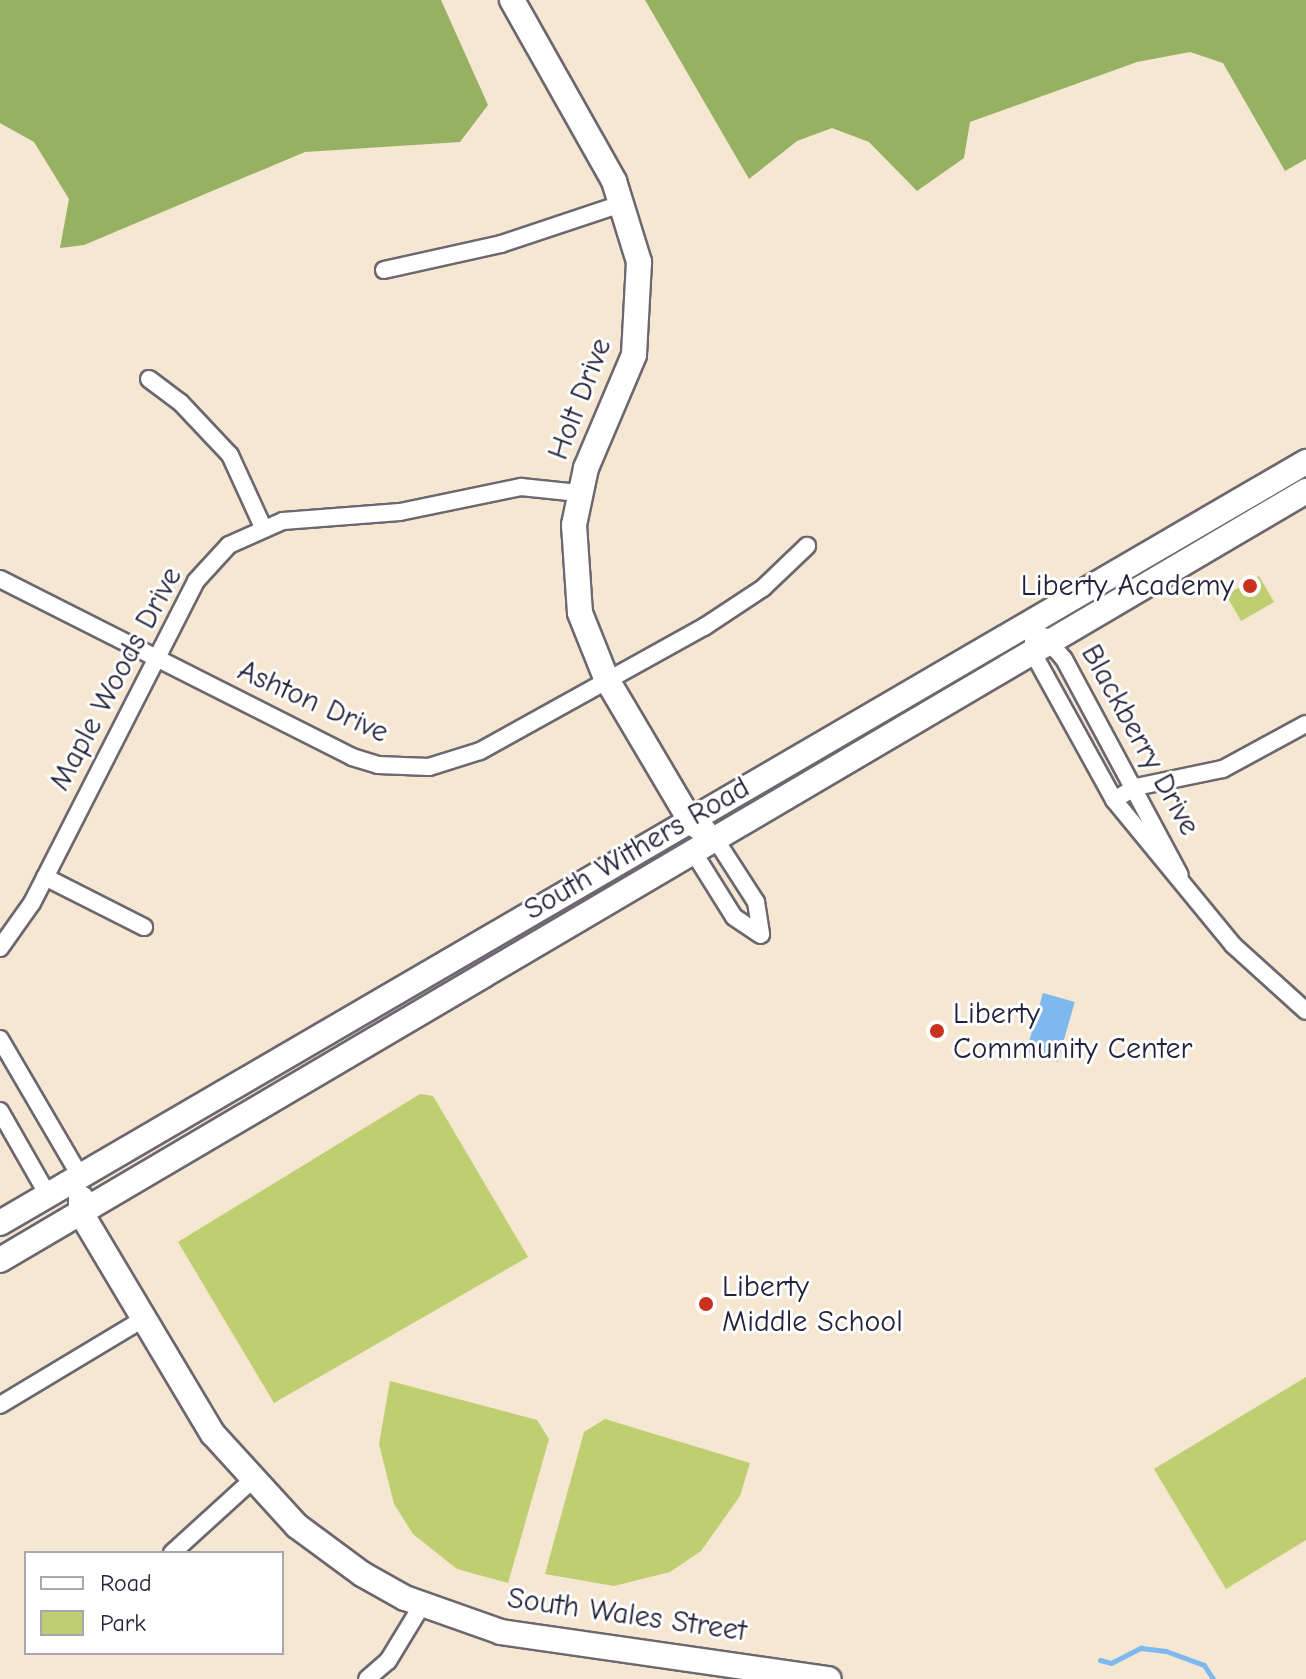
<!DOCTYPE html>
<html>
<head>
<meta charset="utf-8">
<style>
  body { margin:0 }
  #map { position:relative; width:1306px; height:1679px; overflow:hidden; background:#f5e7d1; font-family:"Comic Neue",sans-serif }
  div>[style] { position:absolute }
  .green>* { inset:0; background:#bece70; transform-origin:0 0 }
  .forest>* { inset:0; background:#96b162 }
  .water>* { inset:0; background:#7db9ef; transform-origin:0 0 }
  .stream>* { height:5px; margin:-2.5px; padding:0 2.5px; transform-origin:2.5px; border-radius:2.5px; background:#7db9ef }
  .roads { filter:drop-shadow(2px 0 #6c6770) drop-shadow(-2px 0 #6c6770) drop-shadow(0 2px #6c6770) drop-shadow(0 -2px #6c6770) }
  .street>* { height:16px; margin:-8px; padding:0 8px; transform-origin:8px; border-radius:8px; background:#fff }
  .secondary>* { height:24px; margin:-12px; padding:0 12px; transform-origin:12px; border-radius:12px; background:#fff }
  .dots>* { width:22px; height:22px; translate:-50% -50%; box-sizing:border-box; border:4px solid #fff; border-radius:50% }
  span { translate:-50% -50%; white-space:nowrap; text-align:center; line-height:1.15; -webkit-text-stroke:6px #fff; paint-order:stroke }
  .street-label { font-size:30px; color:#22223b }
  .poi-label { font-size:30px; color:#22223b }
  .right { translate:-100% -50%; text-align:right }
  .left { translate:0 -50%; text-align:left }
  .legend { position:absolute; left:24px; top:1551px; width:260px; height:104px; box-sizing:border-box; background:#fff; border:2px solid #a7a7b1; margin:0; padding:10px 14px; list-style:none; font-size:24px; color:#22223b }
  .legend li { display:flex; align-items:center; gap:16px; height:40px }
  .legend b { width:40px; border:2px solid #a7a7b1 }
</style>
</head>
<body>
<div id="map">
  <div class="green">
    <i style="left:1259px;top:576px;width:30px;height:38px;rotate:60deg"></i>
    <i style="clip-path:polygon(420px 1094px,433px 1096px,528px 1257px,274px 1403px,178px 1242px)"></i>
    <i style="clip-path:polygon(1306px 1377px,1306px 1540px,1226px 1589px,1154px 1469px)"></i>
    <i style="clip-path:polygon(390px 1381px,537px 1420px,549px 1439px,508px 1583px,457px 1569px,413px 1534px,394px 1504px,379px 1444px)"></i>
    <i style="clip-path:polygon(605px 1419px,750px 1463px,740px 1496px,701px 1551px,670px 1572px,614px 1586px,545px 1574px,584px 1432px)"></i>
  </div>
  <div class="forest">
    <i style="clip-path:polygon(0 0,441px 0,488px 105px,460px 142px,305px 152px,84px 245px,60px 248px,69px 199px,34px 142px,0 123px)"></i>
    <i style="clip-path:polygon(645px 0,1306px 0,1306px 159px,1285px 171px,1223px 63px,1190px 52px,1137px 62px,970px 122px,964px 158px,917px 191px,869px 142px,832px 128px,797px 141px,749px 179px)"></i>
  </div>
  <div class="water">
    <i style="left:1043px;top:993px;width:33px;height:62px;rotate:16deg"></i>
  </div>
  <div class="stream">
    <i style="left:1100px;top:1660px;width:11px;rotate:15deg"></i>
    <i style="left:1111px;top:1663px;width:34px;rotate:-27deg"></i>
    <i style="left:1141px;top:1648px;width:25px;rotate:7deg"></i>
    <i style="left:1166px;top:1651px;width:40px;rotate:20.2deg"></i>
    <i style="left:1204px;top:1665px;width:17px;rotate:57deg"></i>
  </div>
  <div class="roads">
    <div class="street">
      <i style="left:384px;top:270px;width:120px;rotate:-12.5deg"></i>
      <i style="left:501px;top:244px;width:130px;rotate:-18.4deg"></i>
      <i style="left:149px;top:379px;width:39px;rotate:37deg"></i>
      <i style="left:180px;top:402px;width:73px;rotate:46.7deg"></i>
      <i style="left:230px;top:455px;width:79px;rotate:65.4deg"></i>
      <i style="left:0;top:579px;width:394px;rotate:26.8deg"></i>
      <i style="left:352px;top:757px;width:27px;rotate:17deg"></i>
      <i style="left:378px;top:765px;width:51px;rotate:2.2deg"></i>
      <i style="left:429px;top:767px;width:53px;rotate:-17.4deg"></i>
      <i style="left:480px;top:751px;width:256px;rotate:-29deg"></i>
      <i style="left:704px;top:627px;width:71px;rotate:-33.5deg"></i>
      <i style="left:763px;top:588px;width:61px;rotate:-43.7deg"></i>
      <i style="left:1033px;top:621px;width:32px;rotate:90deg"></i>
      <i style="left:1033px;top:653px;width:168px;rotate:61.1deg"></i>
      <i style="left:1114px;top:800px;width:188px;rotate:50.6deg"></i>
      <i style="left:1233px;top:945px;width:98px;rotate:42.1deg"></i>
      <i style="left:1044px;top:636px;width:30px;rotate:49deg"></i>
      <i style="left:1064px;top:659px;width:245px;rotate:61.8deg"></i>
      <i style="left:1114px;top:800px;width:26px;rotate:-31deg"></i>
      <i style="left:1136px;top:787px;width:89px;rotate:-11.7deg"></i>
      <i style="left:1223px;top:769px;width:94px;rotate:-28.5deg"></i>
      <i style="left:716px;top:840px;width:74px;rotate:57.2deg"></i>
      <i style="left:756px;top:902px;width:33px;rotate:81deg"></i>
      <i style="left:694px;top:853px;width:75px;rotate:58deg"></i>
      <i style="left:734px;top:917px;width:32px;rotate:34deg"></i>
      <i style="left:45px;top:877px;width:111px;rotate:26.8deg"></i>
      <i style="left:0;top:948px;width:55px;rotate:-54.6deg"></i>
      <i style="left:32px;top:903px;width:361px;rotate:-63deg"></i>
      <i style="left:196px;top:581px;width:49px;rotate:-47.5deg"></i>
      <i style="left:229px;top:545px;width:59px;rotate:-24deg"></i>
      <i style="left:283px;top:521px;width:117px;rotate:-4.4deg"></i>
      <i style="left:400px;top:512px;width:124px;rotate:-11.7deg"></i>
      <i style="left:521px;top:487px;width:58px;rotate:5.9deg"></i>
      <i style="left:0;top:1039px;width:159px;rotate:59.7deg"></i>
      <i style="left:0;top:1111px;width:97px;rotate:60.3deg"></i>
      <i style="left:0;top:1405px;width:167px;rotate:-31deg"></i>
      <i style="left:172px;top:1553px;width:107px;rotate:-42.3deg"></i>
      <i style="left:367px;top:1679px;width:28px;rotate:-41deg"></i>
      <i style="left:388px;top:1661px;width:66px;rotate:-58.7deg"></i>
    </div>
    <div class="secondary">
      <i style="left:512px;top:0;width:208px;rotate:60.6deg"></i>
      <i style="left:614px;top:181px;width:85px;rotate:72.8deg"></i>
      <i style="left:639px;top:262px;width:93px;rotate:93.1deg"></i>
      <i style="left:634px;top:355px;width:123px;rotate:113deg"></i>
      <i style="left:586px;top:468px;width:58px;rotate:101.9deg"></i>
      <i style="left:574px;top:525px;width:88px;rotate:86.1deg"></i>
      <i style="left:580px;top:613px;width:70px;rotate:68.2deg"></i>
      <i style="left:606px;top:678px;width:167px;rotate:59.4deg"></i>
      <i style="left:691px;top:822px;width:16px;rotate:35deg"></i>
      <i style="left:81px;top:1198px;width:15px;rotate:90deg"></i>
      <i style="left:81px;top:1213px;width:257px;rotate:59.2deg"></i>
      <i style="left:213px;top:1434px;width:125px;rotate:47.6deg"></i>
      <i style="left:297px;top:1526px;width:81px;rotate:36.4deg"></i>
      <i style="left:362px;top:1574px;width:49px;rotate:29.2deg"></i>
      <i style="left:405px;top:1598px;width:102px;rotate:19.5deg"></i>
      <i style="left:501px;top:1632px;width:331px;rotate:8.2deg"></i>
      <i style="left:0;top:1223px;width:1512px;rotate:-30.23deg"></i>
      <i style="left:0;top:1260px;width:1516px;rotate:-30.49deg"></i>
    </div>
  </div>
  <div class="dots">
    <i style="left:1250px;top:586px;background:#c8321e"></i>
    <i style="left:937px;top:1031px;background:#c8321e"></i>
    <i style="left:706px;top:1304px;background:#c8321e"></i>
  </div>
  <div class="street-label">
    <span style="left:580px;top:399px;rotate:-69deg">Holt Drive</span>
    <span style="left:116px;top:679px;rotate:-62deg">Maple Woods Drive</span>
    <span style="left:313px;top:702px;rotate:24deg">Ashton Drive</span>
    <span style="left:1140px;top:740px;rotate:61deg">Blackberry Drive</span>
    <span style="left:637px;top:849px;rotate:-30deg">South Withers Road</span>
    <span style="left:627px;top:1615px;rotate:8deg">South Wales Street</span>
  </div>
  <div class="poi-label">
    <span class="right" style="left:1234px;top:586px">Liberty Academy</span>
    <span class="left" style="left:953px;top:1031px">Liberty<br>Community Center</span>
    <span class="left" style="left:722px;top:1304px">Liberty<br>Middle School</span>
  </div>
  <ul class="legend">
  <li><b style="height:10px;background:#fff"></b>Road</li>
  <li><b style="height:22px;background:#bece70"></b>Park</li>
  </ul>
</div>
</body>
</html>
